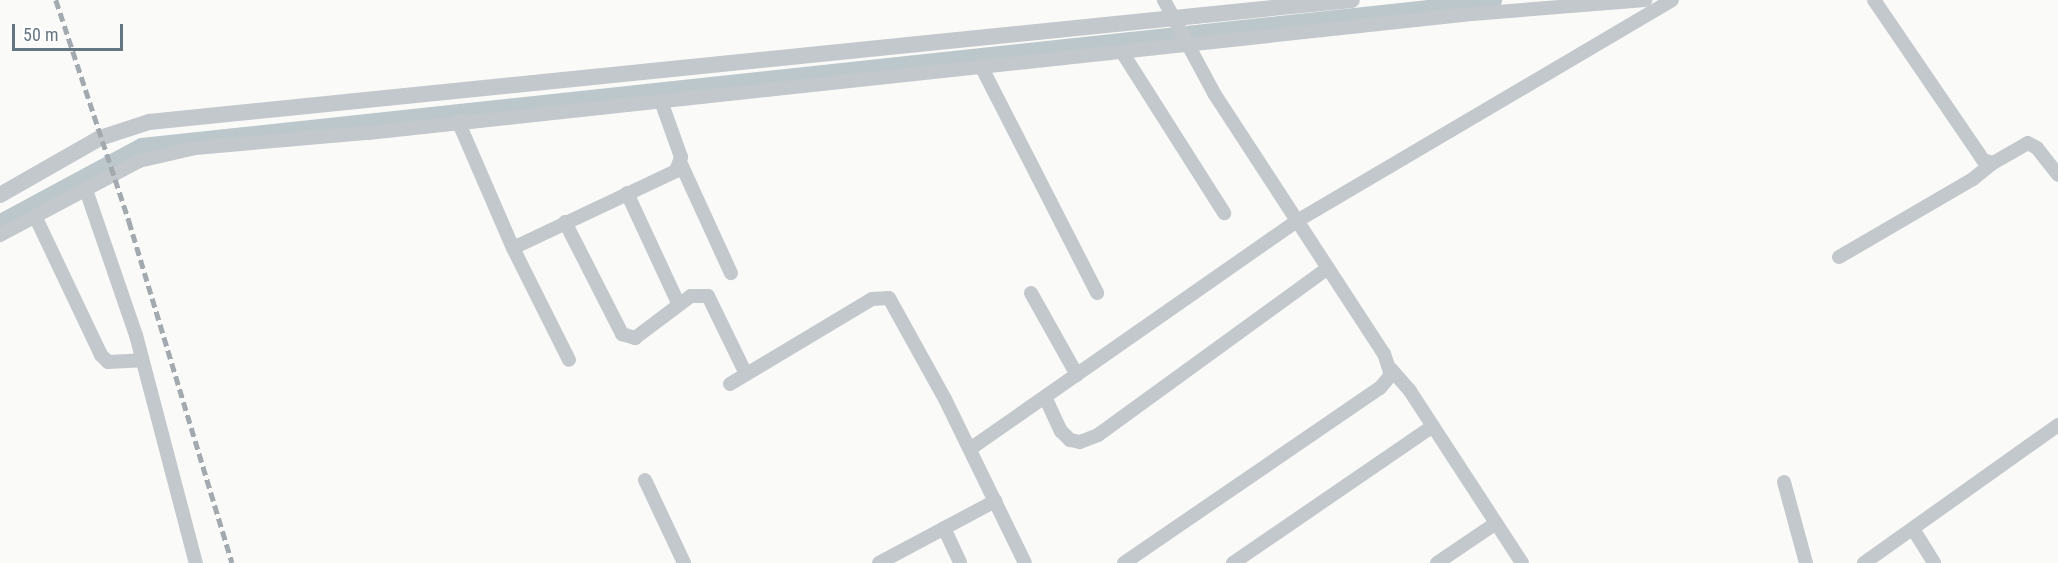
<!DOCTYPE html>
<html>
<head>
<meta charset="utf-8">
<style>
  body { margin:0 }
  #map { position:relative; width:2058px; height:563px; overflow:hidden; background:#fafaf8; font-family:"Roboto Condensed",sans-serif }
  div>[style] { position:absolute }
  .canal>* { height:15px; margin:-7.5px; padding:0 7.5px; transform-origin:7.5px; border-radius:7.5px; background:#bbc7cb }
  .minor>* { height:14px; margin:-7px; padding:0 7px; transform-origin:7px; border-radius:7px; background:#c3c8cc }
  .tertiary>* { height:16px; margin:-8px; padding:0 8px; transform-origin:8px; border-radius:8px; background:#c3c8cc }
  .rail>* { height:4.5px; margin-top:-2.25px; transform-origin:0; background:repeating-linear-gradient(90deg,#a2aab0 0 9px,transparent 0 13.5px) }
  span { translate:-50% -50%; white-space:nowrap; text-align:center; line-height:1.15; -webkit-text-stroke:6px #fff; paint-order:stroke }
  .scale { position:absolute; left:12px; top:24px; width:111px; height:27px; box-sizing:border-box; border:3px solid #657683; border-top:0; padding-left:8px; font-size:18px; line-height:21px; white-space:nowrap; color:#657683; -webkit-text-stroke:4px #fff; paint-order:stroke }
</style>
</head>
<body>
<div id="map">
  <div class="canal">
    <i style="left:0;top:221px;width:160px;rotate:-28.3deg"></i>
    <i style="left:141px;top:145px;width:1361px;rotate:-6.12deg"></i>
  </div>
  <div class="minor">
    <i style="left:1874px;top:0;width:194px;rotate:55.7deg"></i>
    <i style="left:1983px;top:160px;width:10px;rotate:17deg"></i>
    <i style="left:1993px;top:163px;width:40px;rotate:-29.7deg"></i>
    <i style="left:2028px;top:143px;width:10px;rotate:29deg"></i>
    <i style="left:2037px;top:148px;width:34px;rotate:52deg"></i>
    <i style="left:1122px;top:52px;width:191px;rotate:57.6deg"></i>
    <i style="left:981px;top:66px;width:255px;rotate:62.9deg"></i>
    <i style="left:458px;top:121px;width:138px;rotate:66.6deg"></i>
    <i style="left:513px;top:248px;width:125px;rotate:63.4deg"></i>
    <i style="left:681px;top:164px;width:120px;rotate:65.4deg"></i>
    <i style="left:86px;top:190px;width:153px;rotate:71deg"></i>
    <i style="left:136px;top:335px;width:236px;rotate:75.3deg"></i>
    <i style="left:627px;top:193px;width:123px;rotate:65.1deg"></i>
    <i style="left:35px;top:216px;width:154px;rotate:64.6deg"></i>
    <i style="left:101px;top:355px;width:10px;rotate:45deg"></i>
    <i style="left:108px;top:362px;width:34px;rotate:-3deg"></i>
    <i style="left:565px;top:222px;width:126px;rotate:63deg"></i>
    <i style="left:622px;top:334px;width:14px;rotate:17deg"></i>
    <i style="left:635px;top:338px;width:70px;rotate:-36.9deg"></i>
    <i style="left:691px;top:296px;width:17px"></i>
    <i style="left:708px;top:296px;width:87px;rotate:64deg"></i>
    <i style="left:0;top:235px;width:157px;rotate:-28deg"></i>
    <i style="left:139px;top:161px;width:57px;rotate:-13.1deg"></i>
    <i style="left:195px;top:148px;width:174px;rotate:-5deg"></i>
    <i style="left:368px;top:133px;width:1110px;rotate:-6.15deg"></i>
    <i style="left:1472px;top:14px;width:174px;rotate:-4.6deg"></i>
    <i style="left:513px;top:248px;width:180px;rotate:-25.3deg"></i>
    <i style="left:676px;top:171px;width:15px;rotate:-70deg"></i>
    <i style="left:681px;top:157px;width:59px;rotate:-109.7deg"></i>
    <i style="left:1839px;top:257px;width:155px;rotate:-30.2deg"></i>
    <i style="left:1973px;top:179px;width:26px;rotate:-39deg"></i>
    <i style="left:1031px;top:293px;width:94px;rotate:60.7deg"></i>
    <i style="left:1391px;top:369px;width:29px;rotate:49deg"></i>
    <i style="left:1410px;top:391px;width:205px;rotate:56.9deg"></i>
    <i style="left:730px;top:384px;width:165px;rotate:-30.9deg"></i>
    <i style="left:872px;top:299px;width:17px;rotate:-3deg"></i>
    <i style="left:889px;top:298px;width:115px;rotate:61deg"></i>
    <i style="left:945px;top:399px;width:182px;rotate:64deg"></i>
    <i style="left:1045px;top:397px;width:38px;rotate:65deg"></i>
    <i style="left:1061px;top:431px;width:13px;rotate:45deg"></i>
    <i style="left:1070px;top:440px;width:10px;rotate:11deg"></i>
    <i style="left:1080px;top:442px;width:19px;rotate:-21deg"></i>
    <i style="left:1098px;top:435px;width:284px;rotate:-36deg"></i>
    <i style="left:970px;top:449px;width:399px;rotate:-34.9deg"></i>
    <i style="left:1297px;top:221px;width:435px;rotate:-30.5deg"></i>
    <i style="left:645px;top:480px;width:92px;rotate:64.8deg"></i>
    <i style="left:1784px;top:482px;width:84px;rotate:74.8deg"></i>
    <i style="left:944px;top:528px;width:38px;rotate:65deg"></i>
    <i style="left:1913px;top:529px;width:40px;rotate:58deg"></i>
    <i style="left:879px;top:563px;width:132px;rotate:-28.1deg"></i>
    <i style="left:1124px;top:563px;width:310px;rotate:-34.4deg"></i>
    <i style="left:1380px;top:388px;width:17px;rotate:-50deg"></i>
    <i style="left:1391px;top:375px;width:22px;rotate:-108deg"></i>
    <i style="left:1384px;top:354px;width:311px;rotate:-123.1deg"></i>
    <i style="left:1214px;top:93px;width:106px;rotate:-118.3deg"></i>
    <i style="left:1233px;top:563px;width:242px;rotate:-34.4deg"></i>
    <i style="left:1437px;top:563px;width:71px;rotate:-34.1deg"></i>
    <i style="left:1864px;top:563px;width:238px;rotate:-35.4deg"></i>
  </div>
  <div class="tertiary">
    <i style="left:0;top:195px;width:115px;rotate:-29.7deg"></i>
    <i style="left:100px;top:138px;width:52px;rotate:-18.1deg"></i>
    <i style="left:149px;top:122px;width:1209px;rotate:-5.79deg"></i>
  </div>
  <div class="rail">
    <i style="left:56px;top:0;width:233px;rotate:71.7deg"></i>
    <i style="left:129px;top:221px;width:357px;rotate:73.2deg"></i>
  </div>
  <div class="scale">50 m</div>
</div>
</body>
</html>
